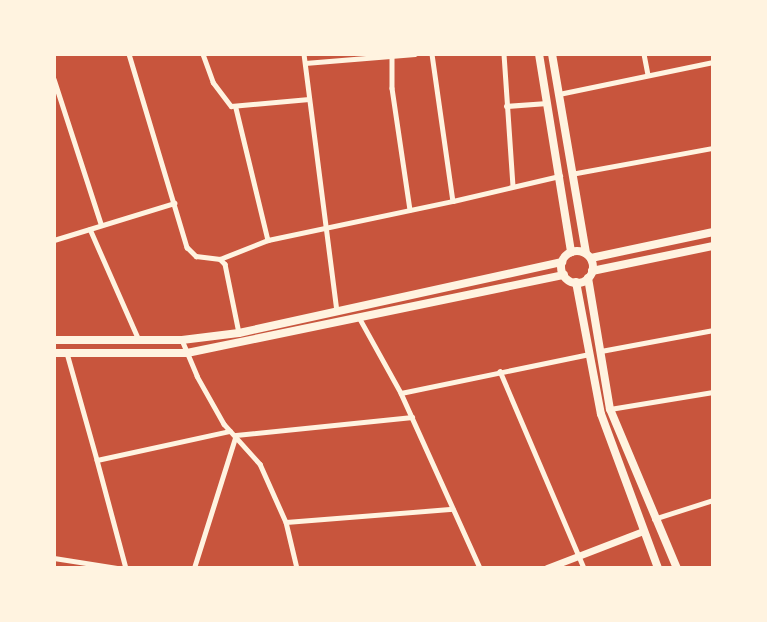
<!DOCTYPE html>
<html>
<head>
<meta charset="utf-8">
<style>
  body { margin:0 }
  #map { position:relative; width:767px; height:622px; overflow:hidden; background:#c8553d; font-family:"Playfair Display",serif }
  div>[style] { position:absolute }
  .minor>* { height:4.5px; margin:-2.25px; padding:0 2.25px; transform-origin:2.25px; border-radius:2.25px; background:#fff3e0 }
  .secondary>* { height:7px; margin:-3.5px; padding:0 3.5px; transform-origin:3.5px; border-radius:3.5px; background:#fff3e0 }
  .primary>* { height:8px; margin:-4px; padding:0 4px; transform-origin:4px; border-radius:4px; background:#fff3e0 }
  .primary>.ring { margin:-4px; padding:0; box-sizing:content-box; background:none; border:8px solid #fff3e0; border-radius:50% }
  span { translate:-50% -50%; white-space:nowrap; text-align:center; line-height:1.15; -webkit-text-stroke:6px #fff3e0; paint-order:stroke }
  .frame { position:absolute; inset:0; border:56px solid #fff3e0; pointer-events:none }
</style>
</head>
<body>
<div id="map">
  <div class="minor">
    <i style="left:54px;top:54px;width:1px"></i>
    <i style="left:129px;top:54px;width:202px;rotate:73.3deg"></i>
    <i style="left:187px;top:247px;width:13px;rotate:45deg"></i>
    <i style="left:196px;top:256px;width:24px;rotate:7deg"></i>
    <i style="left:220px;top:259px;width:7px;rotate:45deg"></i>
    <i style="left:225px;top:264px;width:70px;rotate:78.5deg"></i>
    <i style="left:203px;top:54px;width:30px;rotate:70deg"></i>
    <i style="left:213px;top:82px;width:30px;rotate:53deg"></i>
    <i style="left:231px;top:106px;width:78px;rotate:-5.1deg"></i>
    <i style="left:304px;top:54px;width:260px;rotate:82.7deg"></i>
    <i style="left:392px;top:54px;width:34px;rotate:90deg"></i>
    <i style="left:392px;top:88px;width:123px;rotate:81.6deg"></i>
    <i style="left:432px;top:54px;width:148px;rotate:81.9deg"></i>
    <i style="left:453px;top:201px;width:110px;rotate:-13.2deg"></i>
    <i style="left:504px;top:54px;width:132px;rotate:86.1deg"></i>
    <i style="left:644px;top:54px;width:20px;rotate:79deg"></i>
    <i style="left:305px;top:63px;width:110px;rotate:-4.7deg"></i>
    <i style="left:54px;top:79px;width:152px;rotate:72deg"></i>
    <i style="left:559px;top:94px;width:157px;rotate:-11.7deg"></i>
    <i style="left:506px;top:106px;width:41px;rotate:-4.2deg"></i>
    <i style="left:236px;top:108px;width:136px;rotate:76.4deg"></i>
    <i style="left:571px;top:174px;width:144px;rotate:-10.4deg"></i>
    <i style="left:90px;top:229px;width:121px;rotate:66.2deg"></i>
    <i style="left:54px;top:240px;width:126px;rotate:-17.1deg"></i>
    <i style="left:220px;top:259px;width:52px;rotate:-21.6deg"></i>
    <i style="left:268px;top:240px;width:189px;rotate:-11.9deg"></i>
    <i style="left:360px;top:319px;width:85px;rotate:61deg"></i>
    <i style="left:401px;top:393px;width:192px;rotate:65.7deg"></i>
    <i style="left:182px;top:340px;width:39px;rotate:67deg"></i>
    <i style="left:197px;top:376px;width:55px;rotate:60.6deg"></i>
    <i style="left:224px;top:424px;width:54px;rotate:48deg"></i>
    <i style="left:260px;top:464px;width:64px;rotate:65.9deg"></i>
    <i style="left:286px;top:522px;width:47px;rotate:76.6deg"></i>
    <i style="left:601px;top:351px;width:114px;rotate:-10.6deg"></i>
    <i style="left:67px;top:353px;width:111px;rotate:74.3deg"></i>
    <i style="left:97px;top:460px;width:136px;rotate:-12.3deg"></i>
    <i style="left:500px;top:371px;width:214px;rotate:66.9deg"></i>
    <i style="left:401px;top:393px;width:192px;rotate:-11.7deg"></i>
    <i style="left:610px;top:409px;width:104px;rotate:-9.4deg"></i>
    <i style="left:236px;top:435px;width:177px;rotate:-5.8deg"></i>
    <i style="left:97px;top:460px;width:112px;rotate:75deg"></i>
    <i style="left:654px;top:519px;width:62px;rotate:-17.9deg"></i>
    <i style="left:286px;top:522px;width:167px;rotate:-4.5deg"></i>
    <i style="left:54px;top:558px;width:65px;rotate:8.9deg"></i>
    <i style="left:194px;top:568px;width:139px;rotate:-72.5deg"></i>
  </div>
  <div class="secondary">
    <i style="left:547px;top:568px;width:103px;rotate:-21.1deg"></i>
  </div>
  <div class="primary">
    <i style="left:539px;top:54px;width:201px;rotate:80.8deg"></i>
    <i style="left:552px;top:54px;width:202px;rotate:80.3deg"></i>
    <i class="ring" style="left:561px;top:251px;width:24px;height:24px"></i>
    <i style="left:591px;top:258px;width:125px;rotate:-12deg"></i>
    <i style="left:592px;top:271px;width:124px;rotate:-11.7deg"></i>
    <i style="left:588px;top:278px;width:133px;rotate:80.5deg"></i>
    <i style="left:610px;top:409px;width:173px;rotate:67.2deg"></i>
    <i style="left:576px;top:282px;width:134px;rotate:79.3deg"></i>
    <i style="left:601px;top:414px;width:164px;rotate:69.7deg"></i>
    <i style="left:54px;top:340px;width:128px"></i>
    <i style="left:182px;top:340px;width:57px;rotate:-7deg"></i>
    <i style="left:239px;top:333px;width:331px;rotate:-12.4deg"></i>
    <i style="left:54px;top:353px;width:133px"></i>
    <i style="left:187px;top:353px;width:385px;rotate:-11.7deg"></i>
  </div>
  <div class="frame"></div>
</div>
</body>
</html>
